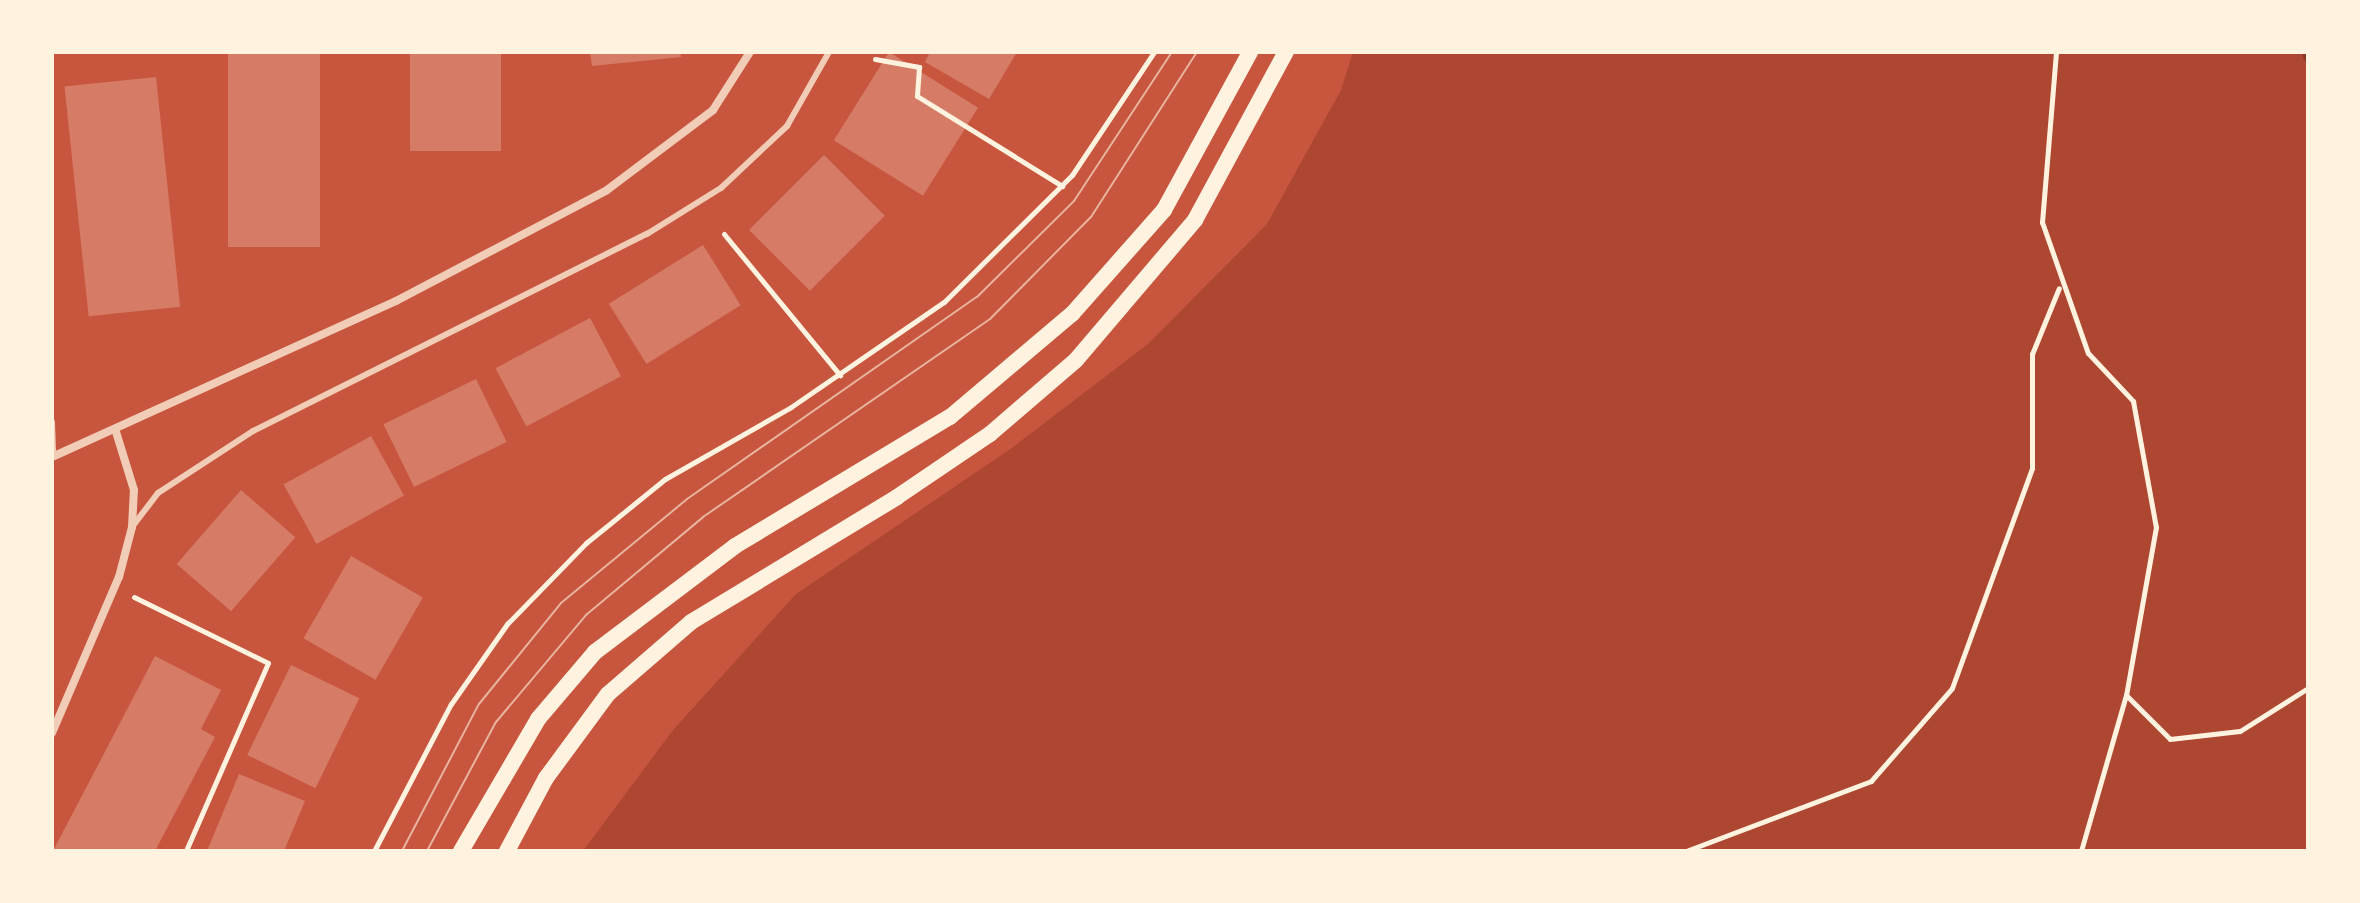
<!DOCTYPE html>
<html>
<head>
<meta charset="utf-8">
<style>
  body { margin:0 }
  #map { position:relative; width:2360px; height:903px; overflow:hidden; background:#c8553d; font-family:"Times New Roman",serif }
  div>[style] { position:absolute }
  .green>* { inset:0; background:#ae4732 }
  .stream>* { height:11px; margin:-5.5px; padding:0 5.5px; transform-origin:5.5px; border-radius:5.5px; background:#8f3625 }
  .building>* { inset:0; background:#d67c66; transform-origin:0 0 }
  .path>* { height:5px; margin:-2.5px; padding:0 2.5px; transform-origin:2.5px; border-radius:2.5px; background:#fff3e0 }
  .service>* { height:6px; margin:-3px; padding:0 3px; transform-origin:3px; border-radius:3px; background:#f1ccb7 }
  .minor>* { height:8px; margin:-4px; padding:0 4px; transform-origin:4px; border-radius:4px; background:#f1ccb7 }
  .secondary>* { height:16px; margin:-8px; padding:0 8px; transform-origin:8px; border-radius:8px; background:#fff3e0 }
  .tram>* { height:2px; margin:-1px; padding:0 1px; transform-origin:1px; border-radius:1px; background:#e9b49f }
  span { translate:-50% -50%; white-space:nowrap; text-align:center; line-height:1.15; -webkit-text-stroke:8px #fff3e0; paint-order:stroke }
  .frame { position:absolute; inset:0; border:54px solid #fff3e0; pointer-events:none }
</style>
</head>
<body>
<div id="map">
  <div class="green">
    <i style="clip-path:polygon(1353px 52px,2308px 52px,2308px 851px,583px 851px,673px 730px,796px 594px,1009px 450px,1148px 344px,1267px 224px,1341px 90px)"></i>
  </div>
  <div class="stream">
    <i style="left:2307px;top:52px;width:4px;rotate:76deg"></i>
  </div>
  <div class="building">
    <i style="left:228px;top:52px;width:92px;height:195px"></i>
    <i style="left:410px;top:52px;width:91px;height:99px"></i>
    <i style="clip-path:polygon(590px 52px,680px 52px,681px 57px,592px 66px)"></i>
    <i style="left:889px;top:52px;width:105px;height:104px;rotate:32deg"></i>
    <i style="clip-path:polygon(930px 52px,1017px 52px,989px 99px,925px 62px)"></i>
    <i style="left:156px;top:77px;width:231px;height:92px;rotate:84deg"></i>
    <i style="left:824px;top:155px;width:86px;height:106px;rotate:45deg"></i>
    <i style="left:703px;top:245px;width:71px;height:111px;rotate:58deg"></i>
    <i style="left:590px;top:318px;width:66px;height:107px;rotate:62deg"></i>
    <i style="left:476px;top:379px;width:70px;height:103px;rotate:64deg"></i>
    <i style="left:371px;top:436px;width:68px;height:100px;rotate:61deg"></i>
    <i style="left:241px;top:490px;width:72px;height:98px;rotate:41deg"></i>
    <i style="left:351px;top:556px;width:83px;height:95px;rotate:30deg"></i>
    <i style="clip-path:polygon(155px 656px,221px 690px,201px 729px,215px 737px,155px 851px,53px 851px)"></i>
    <i style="left:291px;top:665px;width:76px;height:100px;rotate:26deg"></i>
    <i style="clip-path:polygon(239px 774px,305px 801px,284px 851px,207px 851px)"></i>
  </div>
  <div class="path">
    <i style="left:2056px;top:52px;width:171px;rotate:94.7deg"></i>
    <i style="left:2042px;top:222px;width:139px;rotate:70.7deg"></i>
    <i style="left:2088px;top:353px;width:66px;rotate:46.8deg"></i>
    <i style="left:2133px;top:401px;width:128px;rotate:79.7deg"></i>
    <i style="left:2156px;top:527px;width:171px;rotate:100.1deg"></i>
    <i style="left:2126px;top:695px;width:162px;rotate:106.1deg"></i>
    <i style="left:875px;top:59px;width:45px;rotate:10.3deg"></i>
    <i style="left:919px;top:67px;width:29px;rotate:94deg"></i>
    <i style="left:917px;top:96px;width:171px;rotate:31.8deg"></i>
    <i style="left:724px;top:234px;width:183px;rotate:50.6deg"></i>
    <i style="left:134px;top:597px;width:149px;rotate:26.2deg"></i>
    <i style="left:268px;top:663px;width:205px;rotate:113.6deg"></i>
    <i style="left:2126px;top:695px;width:62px;rotate:45deg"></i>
    <i style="left:2170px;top:739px;width:70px;rotate:-6.5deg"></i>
    <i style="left:2240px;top:731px;width:80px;rotate:-32.3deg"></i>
    <i style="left:374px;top:851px;width:166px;rotate:-62.4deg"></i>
    <i style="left:451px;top:704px;width:98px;rotate:-55deg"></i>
    <i style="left:507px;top:624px;width:113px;rotate:-45.7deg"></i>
    <i style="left:586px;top:543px;width:102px;rotate:-39deg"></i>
    <i style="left:665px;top:479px;width:145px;rotate:-29.7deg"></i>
    <i style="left:791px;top:407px;width:186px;rotate:-34.5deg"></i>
    <i style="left:944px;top:302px;width:180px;rotate:-44.8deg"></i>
    <i style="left:1072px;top:175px;width:148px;rotate:-56.3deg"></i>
    <i style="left:1686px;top:851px;width:198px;rotate:-20.7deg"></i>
    <i style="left:1871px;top:781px;width:123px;rotate:-48.9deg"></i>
    <i style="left:1952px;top:688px;width:234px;rotate:-70deg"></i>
    <i style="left:2032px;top:468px;width:114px;rotate:-90deg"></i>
    <i style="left:2032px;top:354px;width:71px;rotate:-67.8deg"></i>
  </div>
  <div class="service">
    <i style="left:52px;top:422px;width:34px;rotate:88deg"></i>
    <i style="left:132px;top:527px;width:43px;rotate:-52.6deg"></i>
    <i style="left:158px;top:493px;width:113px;rotate:-33.1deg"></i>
    <i style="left:253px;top:431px;width:441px;rotate:-26.6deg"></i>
    <i style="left:647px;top:234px;width:87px;rotate:-31.9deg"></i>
    <i style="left:721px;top:188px;width:91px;rotate:-43.2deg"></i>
    <i style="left:787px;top:126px;width:85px;rotate:-60.4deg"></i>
  </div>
  <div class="minor">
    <i style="left:52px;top:457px;width:378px;rotate:-24.4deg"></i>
    <i style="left:396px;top:301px;width:238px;rotate:-27.7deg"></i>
    <i style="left:607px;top:190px;width:133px;rotate:-37deg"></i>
    <i style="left:713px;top:110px;width:69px;rotate:-57.5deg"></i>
    <i style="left:52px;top:733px;width:170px;rotate:-66.8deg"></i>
    <i style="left:119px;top:577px;width:52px;rotate:-75.4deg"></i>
    <i style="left:132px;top:527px;width:37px;rotate:-87deg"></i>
    <i style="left:134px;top:490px;width:61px;rotate:-107.2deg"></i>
  </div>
  <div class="secondary">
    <i style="left:461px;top:851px;width:153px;rotate:-59.7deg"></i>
    <i style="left:538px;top:719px;width:88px;rotate:-49.6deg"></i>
    <i style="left:595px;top:652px;width:176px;rotate:-37.1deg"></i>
    <i style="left:735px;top:546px;width:251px;rotate:-31deg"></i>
    <i style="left:950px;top:417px;width:160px;rotate:-40.2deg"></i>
    <i style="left:1072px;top:314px;width:139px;rotate:-48.5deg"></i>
    <i style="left:1164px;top:210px;width:180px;rotate:-61.4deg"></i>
    <i style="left:507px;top:851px;width:83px;rotate:-61.9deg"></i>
    <i style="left:546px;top:778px;width:104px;rotate:-53.6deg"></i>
    <i style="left:608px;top:694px;width:110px;rotate:-40.9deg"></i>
    <i style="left:691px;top:622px;width:241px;rotate:-31.2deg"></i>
    <i style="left:897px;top:497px;width:112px;rotate:-34.1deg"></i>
    <i style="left:990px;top:434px;width:113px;rotate:-40.7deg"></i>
    <i style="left:1076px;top:360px;width:184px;rotate:-49.6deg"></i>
    <i style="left:1195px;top:220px;width:191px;rotate:-61.6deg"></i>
  </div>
  <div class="tram">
    <i style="left:402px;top:851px;width:166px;rotate:-62.4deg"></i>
    <i style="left:479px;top:704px;width:130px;rotate:-50.9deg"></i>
    <i style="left:561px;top:603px;width:163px;rotate:-39.5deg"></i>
    <i style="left:687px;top:499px;width:353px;rotate:-34.9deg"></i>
    <i style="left:977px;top:297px;width:136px;rotate:-44.7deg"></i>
    <i style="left:1074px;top:201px;width:178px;rotate:-56.7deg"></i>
    <i style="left:427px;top:851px;width:146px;rotate:-61.9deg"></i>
    <i style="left:496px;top:722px;width:140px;rotate:-49.9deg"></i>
    <i style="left:586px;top:615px;width:153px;rotate:-39.9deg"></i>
    <i style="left:703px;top:517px;width:350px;rotate:-34.6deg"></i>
    <i style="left:991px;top:318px;width:142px;rotate:-45.3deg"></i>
    <i style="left:1091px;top:217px;width:196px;rotate:-57.3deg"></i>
  </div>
  <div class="frame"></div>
</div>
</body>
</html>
